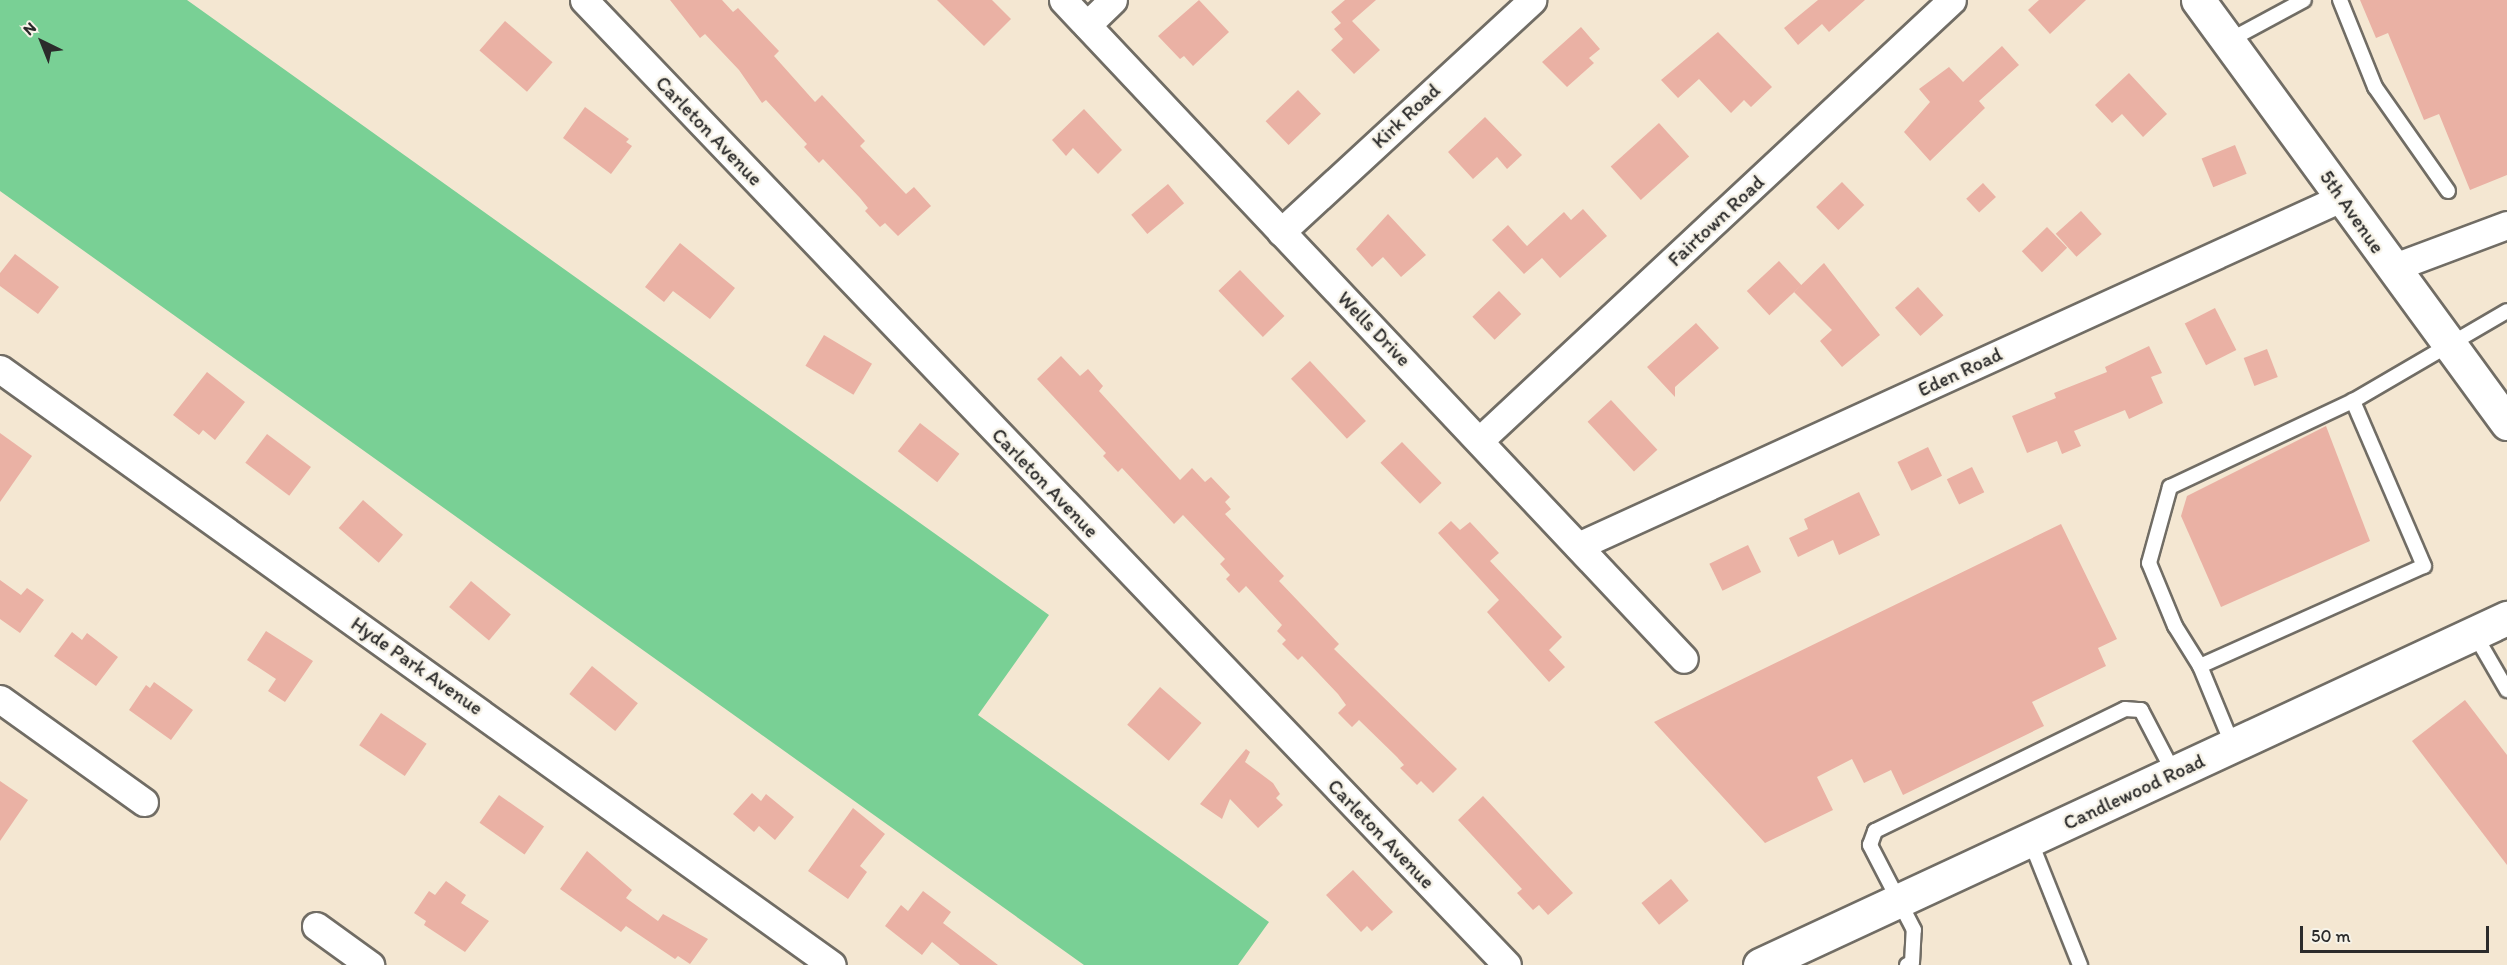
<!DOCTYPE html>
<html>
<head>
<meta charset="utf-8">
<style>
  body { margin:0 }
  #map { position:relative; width:2507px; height:965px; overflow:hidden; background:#f4e7d2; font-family:Itim,sans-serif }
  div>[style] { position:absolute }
  .green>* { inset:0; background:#79d095 }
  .building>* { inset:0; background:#eab1a4; transform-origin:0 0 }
  .roads { filter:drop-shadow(2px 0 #716d65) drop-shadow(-2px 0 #716d65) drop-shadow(0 2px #716d65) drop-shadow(0 -2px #716d65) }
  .lane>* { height:14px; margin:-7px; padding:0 7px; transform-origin:7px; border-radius:7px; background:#fff }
  .street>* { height:27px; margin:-13.5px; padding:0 13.5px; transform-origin:13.5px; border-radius:13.5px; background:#fff }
  .secondary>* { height:33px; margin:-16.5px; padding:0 16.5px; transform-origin:16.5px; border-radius:16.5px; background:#fff }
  span { translate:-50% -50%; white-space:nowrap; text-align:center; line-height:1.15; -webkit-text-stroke:5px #f7f3e8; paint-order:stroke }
  .street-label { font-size:20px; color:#2b2b2b }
  .north { position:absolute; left:12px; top:12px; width:60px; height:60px; -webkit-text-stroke:4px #f7f3e8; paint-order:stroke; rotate:317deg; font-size:16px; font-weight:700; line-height:24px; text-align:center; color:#2b2b2b }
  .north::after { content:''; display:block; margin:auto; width:21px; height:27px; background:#2b2b2b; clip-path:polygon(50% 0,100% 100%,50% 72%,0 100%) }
  .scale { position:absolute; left:2300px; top:926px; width:189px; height:27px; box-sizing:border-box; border:3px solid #2b2b2b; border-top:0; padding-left:8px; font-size:18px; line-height:21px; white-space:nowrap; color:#2b2b2b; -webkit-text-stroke:4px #f7f3e8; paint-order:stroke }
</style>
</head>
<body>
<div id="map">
  <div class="green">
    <i style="clip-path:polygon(0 0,187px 0,1049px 615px,978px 715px,1269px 922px,1238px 965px,1084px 965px,0 191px)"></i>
  </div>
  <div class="building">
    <i style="clip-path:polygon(670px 0,722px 0,733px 12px,738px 8px,779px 51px,774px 56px,815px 102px,822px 95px,865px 141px,860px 146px,906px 194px,914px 187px,931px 206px,898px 236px,885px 223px,880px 227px,865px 211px,868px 208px,860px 198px,823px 159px,819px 163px,804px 147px,807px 144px,766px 100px,762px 103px,739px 70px,705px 34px,700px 38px)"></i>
    <i style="clip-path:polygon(937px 0,992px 0,1011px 19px,984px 46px)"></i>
    <i style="clip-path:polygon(1199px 0,1229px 32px,1193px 66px,1184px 56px,1180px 59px,1158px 36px)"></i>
    <i style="clip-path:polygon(1345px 0,1376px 0,1352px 21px,1380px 50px,1354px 74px,1331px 50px,1343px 39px,1334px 29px,1341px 23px,1331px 12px)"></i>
    <i style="clip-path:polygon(1818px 0,1865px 0,1829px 32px,1822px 24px,1798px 45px,1784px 28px)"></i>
    <i style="clip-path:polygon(2039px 0,2086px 0,2050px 34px,2028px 10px)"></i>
    <i style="clip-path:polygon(2360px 0,2507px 0,2507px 175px,2470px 190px,2439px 114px,2424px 120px,2388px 33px,2376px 38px)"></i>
    <i style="left:505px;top:21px;width:63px;height:39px;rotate:41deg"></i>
    <i style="clip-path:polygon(1581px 27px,1600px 49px,1589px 58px,1594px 63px,1567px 87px,1542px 62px)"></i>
    <i style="clip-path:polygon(1718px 32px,1772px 87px,1751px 107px,1744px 100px,1731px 113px,1699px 79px,1678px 98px,1661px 80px)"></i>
    <i style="clip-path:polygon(2002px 46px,2019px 65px,1979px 101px,1985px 108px,1930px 161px,1904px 132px,1930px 102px,1919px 89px,1949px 67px,1963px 82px)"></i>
    <i style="clip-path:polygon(2129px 73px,2167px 114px,2143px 137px,2122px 114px,2112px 123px,2095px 105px)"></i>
    <i style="left:1298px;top:90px;width:33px;height:45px;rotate:46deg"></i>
    <i style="clip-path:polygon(585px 107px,629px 139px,626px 142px,632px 146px,611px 174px,563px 138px)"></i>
    <i style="clip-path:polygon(1084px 109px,1122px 150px,1098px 174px,1073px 148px,1066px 156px,1052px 140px)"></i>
    <i style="clip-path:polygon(1485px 117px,1522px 155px,1507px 169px,1497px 157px,1473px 179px,1448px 152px)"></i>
    <i style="left:1659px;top:123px;width:45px;height:65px;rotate:48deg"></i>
    <i style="left:2235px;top:145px;width:31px;height:36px;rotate:68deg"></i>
    <i style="left:1842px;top:182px;width:32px;height:36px;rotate:46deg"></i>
    <i style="left:1983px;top:183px;width:19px;height:23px;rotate:47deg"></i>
    <i style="left:1168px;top:184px;width:25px;height:48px;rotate:50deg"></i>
    <i style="clip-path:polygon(1583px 209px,1607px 236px,1560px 278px,1542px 258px,1524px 274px,1492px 240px,1508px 225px,1527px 246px,1564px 212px,1571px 220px)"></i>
    <i style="left:2081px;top:211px;width:31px;height:34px;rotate:48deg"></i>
    <i style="clip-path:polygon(1388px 214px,1426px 255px,1401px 277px,1383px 257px,1372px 267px,1356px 249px)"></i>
    <i style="left:2047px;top:227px;width:29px;height:35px;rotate:46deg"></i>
    <i style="clip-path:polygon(680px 243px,735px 288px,710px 319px,673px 291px,664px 302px,645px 287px)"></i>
    <i style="clip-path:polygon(15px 254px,59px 287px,38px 314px,0 286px,0 273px)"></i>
    <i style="left:1779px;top:261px;width:33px;height:44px;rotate:47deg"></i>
    <i style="clip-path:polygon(1824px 263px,1880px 335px,1842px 367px,1820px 341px,1832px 330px,1794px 292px)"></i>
    <i style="left:1240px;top:270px;width:64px;height:30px;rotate:46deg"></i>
    <i style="left:1918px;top:287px;width:38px;height:31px;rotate:48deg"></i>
    <i style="left:1499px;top:291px;width:32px;height:37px;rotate:46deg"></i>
    <i style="left:2215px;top:308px;width:47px;height:34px;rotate:63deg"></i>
    <i style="clip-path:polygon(1696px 323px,1719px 348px,1675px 387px,1675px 397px,1647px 367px)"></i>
    <i style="left:824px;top:335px;width:56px;height:36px;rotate:31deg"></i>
    <i style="clip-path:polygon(2149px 346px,2162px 373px,2151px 377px,2163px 403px,2129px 419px,2125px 410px,2074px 431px,2081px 446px,2062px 454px,2057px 441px,2027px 453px,2012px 416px,2056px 398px,2054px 393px,2107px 372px,2105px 367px)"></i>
    <i style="left:2267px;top:349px;width:30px;height:25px;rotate:69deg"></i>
    <i style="clip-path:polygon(1061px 356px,1080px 376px,1088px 369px,1103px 386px,1099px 391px,1180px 480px,1192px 468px,1205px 482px,1211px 477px,1230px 497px,1225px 502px,1231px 509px,1225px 514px,1284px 576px,1279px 581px,1339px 644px,1334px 649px,1457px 769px,1433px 793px,1421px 781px,1417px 785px,1400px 768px,1404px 765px,1397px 757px,1359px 720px,1352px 727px,1338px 713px,1346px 705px,1338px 694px,1302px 656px,1298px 660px,1282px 644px,1286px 640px,1277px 631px,1282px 625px,1246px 586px,1239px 593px,1226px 579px,1230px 575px,1220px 564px,1225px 559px,1183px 515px,1174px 524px,1122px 468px,1118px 472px,1103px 456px,1106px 453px,1037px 379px)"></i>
    <i style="left:1310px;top:361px;width:82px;height:26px;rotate:47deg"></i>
    <i style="clip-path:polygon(207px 372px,245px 402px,215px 440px,203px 430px,199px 435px,173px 415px)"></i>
    <i style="left:1611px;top:400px;width:68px;height:32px;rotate:47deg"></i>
    <i style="left:920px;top:423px;width:50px;height:36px;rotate:38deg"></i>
    <i style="clip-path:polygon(2326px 426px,2370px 541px,2221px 607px,2181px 516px,2187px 496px)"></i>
    <i style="clip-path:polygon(0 433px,32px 456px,0 502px)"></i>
    <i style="left:267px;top:434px;width:55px;height:36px;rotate:37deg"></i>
    <i style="left:1402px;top:442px;width:57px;height:30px;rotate:46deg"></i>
    <i style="left:1928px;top:447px;width:32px;height:34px;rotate:64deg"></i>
    <i style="left:1972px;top:467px;width:28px;height:28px;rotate:64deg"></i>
    <i style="clip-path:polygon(1859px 492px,1880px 535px,1839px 555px,1833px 540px,1798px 557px,1789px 538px,1808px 529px,1804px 519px)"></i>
    <i style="left:363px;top:500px;width:53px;height:37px;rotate:41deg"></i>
    <i style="clip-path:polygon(1451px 521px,1460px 530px,1470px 522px,1499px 553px,1490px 561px,1562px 637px,1549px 650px,1565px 667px,1549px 682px,1487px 612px,1499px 600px,1438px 533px)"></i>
    <i style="clip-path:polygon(2061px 524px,2117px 639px,2098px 648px,2106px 666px,2032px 702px,2044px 726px,1903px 795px,1891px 770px,1864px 783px,1852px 759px,1817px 777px,1833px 810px,1765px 843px,1654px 722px)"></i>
    <i style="left:1748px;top:545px;width:30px;height:43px;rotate:64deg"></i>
    <i style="clip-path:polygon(0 580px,21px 595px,27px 588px,44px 600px,20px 633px,0 619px)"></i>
    <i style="left:471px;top:581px;width:52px;height:34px;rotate:40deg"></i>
    <i style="clip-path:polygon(266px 631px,313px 661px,285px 702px,268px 691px,276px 679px,247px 660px)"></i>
    <i style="clip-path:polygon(72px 632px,82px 640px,87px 633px,118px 657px,96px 686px,54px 656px)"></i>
    <i style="left:592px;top:666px;width:59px;height:36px;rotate:39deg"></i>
    <i style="clip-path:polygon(154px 682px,193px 710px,171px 740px,129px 710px,146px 685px,150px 688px)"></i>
    <i style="left:1160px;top:687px;width:55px;height:50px;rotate:41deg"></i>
    <i style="clip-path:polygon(2465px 700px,2507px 755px,2507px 865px,2412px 741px)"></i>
    <i style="left:381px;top:713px;width:55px;height:39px;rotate:34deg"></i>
    <i style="clip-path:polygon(1246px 749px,1250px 752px,1245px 762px,1273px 783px,1280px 794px,1276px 798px,1283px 805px,1258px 828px,1230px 799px,1222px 819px,1200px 804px)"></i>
    <i style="clip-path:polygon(0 781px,28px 800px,0 841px)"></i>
    <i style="clip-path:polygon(752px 793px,761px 801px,766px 794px,794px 817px,775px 840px,759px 826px,754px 832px,733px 814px)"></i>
    <i style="left:499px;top:795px;width:55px;height:34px;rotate:35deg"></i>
    <i style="clip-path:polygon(1483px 796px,1573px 893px,1548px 915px,1539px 905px,1533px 910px,1517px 893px,1522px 889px,1458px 820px)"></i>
    <i style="clip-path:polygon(853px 808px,885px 834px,860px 866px,867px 872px,848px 899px,808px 871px)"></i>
    <i style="clip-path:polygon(587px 851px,632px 890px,626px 898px,658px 921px,663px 914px,708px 939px,690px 964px,678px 956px,675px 959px,626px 926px,621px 932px,560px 889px)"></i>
    <i style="clip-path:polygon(1353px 870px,1393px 912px,1372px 931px,1367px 926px,1361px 932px,1326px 895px)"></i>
    <i style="left:1671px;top:879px;width:28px;height:38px;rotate:51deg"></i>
    <i style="clip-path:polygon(446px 881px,466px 895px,461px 903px,489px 921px,465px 952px,424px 925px,426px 921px,414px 913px,429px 891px,435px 895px)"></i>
    <i style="clip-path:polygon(923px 891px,951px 912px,943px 923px,998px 965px,960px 965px,932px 942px,922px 955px,885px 926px,901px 905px,908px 911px)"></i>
  </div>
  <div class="roads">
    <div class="lane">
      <i style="left:2340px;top:0;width:94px;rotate:68.1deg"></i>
      <i style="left:2375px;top:87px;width:127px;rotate:54.9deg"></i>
      <i style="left:2228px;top:41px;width:86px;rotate:-28.3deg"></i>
      <i style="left:2474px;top:633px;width:66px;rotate:59.9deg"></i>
      <i style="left:2200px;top:666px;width:47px;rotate:-122deg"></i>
      <i style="left:2175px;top:626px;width:68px;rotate:-112.4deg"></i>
      <i style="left:2149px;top:563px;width:79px;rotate:-74.6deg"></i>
      <i style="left:2170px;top:487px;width:202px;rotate:-25.2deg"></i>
      <i style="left:2233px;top:746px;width:87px;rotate:-112.4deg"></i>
      <i style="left:2200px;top:666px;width:245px;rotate:-24.1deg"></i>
      <i style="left:2424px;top:566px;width:180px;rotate:-113.3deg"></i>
      <i style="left:2353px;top:401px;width:178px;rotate:-30.3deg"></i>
      <i style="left:2030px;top:840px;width:135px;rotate:68.2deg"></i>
      <i style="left:1907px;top:965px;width:5px;rotate:-22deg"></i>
      <i style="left:1912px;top:963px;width:33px;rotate:-87deg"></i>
      <i style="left:1914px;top:930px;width:96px;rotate:-117.4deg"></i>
      <i style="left:1870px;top:845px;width:15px;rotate:-70deg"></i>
      <i style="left:1875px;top:831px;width:278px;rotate:-26deg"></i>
      <i style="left:2125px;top:709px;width:16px;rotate:4deg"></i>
      <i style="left:2141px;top:710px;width:71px;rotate:62.4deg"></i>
    </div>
    <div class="street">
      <i style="left:584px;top:0;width:1335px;rotate:46.27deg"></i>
      <i style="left:1063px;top:0;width:905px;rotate:46.7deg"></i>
      <i style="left:1087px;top:25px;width:36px;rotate:-44deg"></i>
      <i style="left:1281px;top:232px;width:342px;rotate:-42.7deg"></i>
      <i style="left:2392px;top:268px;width:123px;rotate:-20.5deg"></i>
      <i style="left:0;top:369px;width:1023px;rotate:35.62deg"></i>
      <i style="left:1480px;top:440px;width:645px;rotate:-42.99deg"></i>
      <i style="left:1578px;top:546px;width:841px;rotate:-24.52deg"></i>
      <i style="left:0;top:699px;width:177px;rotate:35.6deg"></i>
      <i style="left:316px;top:926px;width:67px;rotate:35.8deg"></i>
    </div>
    <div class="secondary">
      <i style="left:2198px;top:0;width:524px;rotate:53.85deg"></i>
      <i style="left:1760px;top:965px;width:824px;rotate:-24.92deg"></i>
    </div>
  </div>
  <div class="street-label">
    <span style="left:1406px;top:116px;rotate:-43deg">Kirk Road</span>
    <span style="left:709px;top:131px;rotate:46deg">Carleton Avenue</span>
    <span style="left:2352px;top:212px;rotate:55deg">5th Avenue</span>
    <span style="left:1716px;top:221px;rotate:-43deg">Fairtown Road</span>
    <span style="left:1374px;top:329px;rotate:46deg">Wells Drive</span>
    <span style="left:1960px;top:372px;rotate:-25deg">Eden Road</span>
    <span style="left:1045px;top:483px;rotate:46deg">Carleton Avenue</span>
    <span style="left:417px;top:666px;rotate:35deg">Hyde Park Avenue</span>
    <span style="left:2134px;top:792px;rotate:-25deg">Candlewood Road</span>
    <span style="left:1381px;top:834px;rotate:46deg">Carleton Avenue</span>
  </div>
  <div class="north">N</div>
  <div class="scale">50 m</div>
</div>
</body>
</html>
